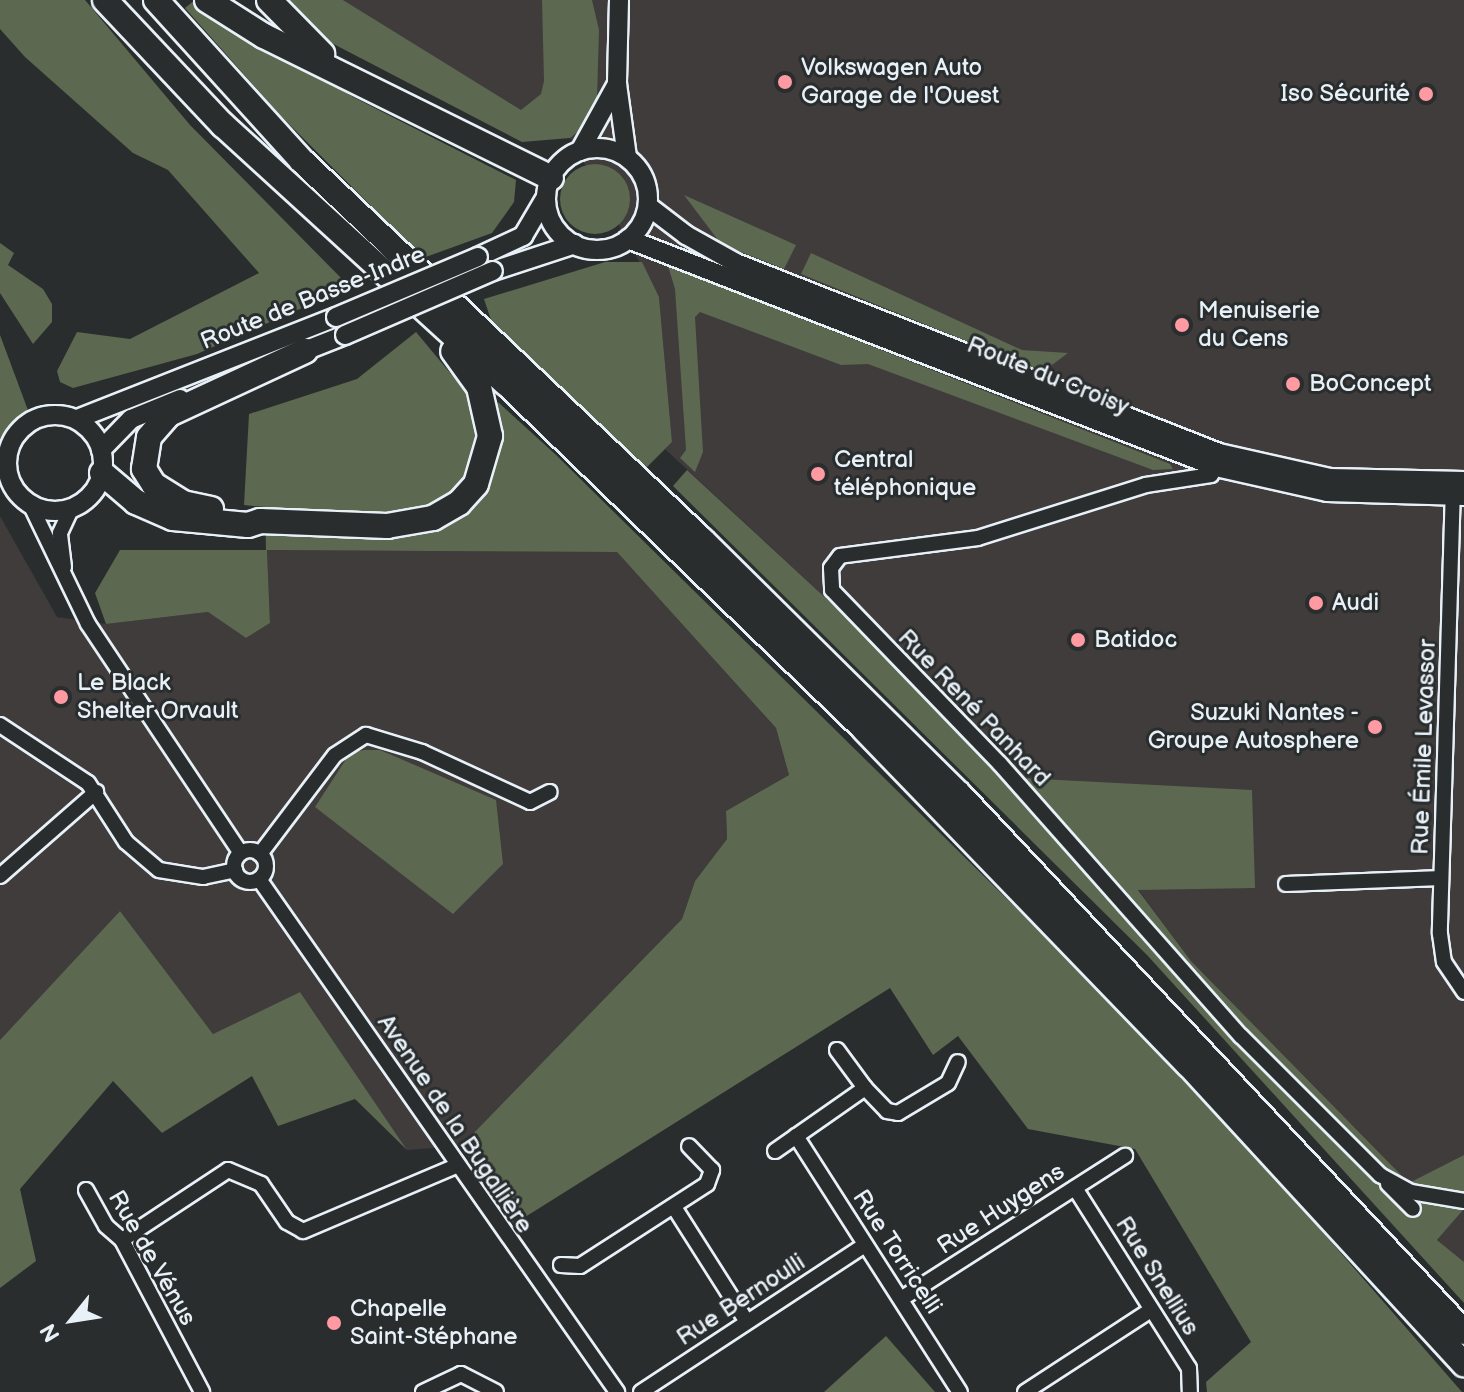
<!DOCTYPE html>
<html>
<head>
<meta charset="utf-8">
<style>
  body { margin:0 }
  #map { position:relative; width:1464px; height:1392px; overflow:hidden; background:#2a2d2e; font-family:"Balsamiq Sans",sans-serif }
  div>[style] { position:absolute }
  .built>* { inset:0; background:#3f3c3b }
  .green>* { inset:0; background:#5c6850 }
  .round { border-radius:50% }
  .roads { filter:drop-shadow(2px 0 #e8f1f8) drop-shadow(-2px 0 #e8f1f8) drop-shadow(0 2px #e8f1f8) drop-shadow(0 -2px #e8f1f8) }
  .street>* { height:14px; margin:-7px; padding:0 7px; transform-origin:7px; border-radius:7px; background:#2a2d2e }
  .street>.ring { margin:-7px; padding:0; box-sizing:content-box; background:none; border:14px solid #2a2d2e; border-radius:50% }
  .secondary>* { height:18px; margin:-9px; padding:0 9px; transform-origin:9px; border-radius:9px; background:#2a2d2e }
  .secondary>.ring { margin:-9px; padding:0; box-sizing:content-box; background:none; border:18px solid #2a2d2e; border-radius:50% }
  .highway>* { height:24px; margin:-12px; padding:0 12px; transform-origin:12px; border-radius:12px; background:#2a2d2e }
  .bridges { filter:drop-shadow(2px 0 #e8f1f8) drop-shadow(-2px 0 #e8f1f8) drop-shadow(0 2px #e8f1f8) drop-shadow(0 -2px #e8f1f8) }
  .secondary-bridge>* { height:18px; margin:-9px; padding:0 9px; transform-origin:9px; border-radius:9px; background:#2a2d2e }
  .dots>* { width:22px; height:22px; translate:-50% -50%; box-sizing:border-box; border:4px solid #2a2d2e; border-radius:50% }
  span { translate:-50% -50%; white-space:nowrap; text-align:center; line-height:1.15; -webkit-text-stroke:6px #2a2d2e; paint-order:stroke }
  .poi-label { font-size:24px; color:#e8f1f8 }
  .left { translate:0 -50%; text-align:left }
  .right { translate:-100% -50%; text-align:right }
  .street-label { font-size:24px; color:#e8f1f8 }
  .north { position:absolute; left:32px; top:1280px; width:80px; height:80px; -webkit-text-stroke:6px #2a2d2e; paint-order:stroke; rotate:240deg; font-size:22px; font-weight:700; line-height:32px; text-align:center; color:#e8f1f8 }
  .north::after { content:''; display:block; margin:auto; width:28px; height:36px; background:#e8f1f8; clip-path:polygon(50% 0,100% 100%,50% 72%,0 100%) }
</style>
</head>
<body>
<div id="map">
  <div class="built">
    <i style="clip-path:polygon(343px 0,1464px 0,1464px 1155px,1410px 1184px,1191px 961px,1138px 889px,1003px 777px,844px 615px,665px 449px,672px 442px,659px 297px,566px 131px,512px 106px)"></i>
    <i style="clip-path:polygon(0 516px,57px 617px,106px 624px,208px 612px,246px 638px,270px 623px,267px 550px,617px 552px,776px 728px,789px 775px,726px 811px,727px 839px,695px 881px,682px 919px,461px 1146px,407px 1150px,300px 992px,213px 1034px,120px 911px,0 1040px)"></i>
    <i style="clip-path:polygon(1464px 1209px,1464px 1263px,1437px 1240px)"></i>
  </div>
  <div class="green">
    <i style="clip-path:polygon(0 0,85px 0,190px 125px,343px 280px,309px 305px,197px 354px,73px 388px,60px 382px,57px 371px,77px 332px,130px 339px,259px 273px,168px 170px,133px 153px,25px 57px,0 29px)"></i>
    <i style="clip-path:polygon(195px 0,353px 97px,516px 180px,514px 202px,492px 233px,423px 258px,280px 115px,185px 8px)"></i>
    <i style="clip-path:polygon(284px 0,343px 0,521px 110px,541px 94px,544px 81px,542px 0,592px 0,599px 30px,597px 99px,585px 126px,570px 138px,522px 142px,322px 38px)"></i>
    <i class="round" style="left:560px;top:164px;width:70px;height:70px"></i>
    <i style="clip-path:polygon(684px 195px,796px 245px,784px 269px,721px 244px)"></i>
    <i style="clip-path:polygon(0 243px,14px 253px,8px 265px,43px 289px,52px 304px,52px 322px,33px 344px,0 293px)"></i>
    <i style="clip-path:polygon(811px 253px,1022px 350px,1068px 353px,1048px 368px,1035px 369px,801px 274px)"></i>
    <i style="clip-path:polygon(605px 262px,642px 262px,659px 297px,672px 442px,647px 467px,496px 335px,484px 299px)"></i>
    <i style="clip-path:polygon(668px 266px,1170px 464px,1173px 469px,1153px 470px,868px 364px,841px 365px,700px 312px,695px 317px,703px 452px,695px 472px,680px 458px,686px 450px,675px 289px)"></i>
    <i style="clip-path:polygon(416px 332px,451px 374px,499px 403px,555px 454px,1063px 954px,1272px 1174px,1462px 1392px,1207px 1392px,1206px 1382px,1251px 1342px,1135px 1149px,1028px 1129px,958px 1036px,933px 1055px,890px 988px,514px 1224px,461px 1146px,682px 919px,695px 881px,727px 839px,726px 811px,789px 775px,776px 728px,617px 552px,267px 550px,270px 623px,246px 638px,208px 612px,106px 624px,95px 593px,120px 550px,266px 550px,265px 507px,244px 505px,249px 414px,357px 379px)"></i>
    <i style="clip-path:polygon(0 335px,29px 413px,0 441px)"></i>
    <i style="clip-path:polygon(687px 470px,844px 615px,1002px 777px,1252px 790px,1255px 888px,1138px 890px,1191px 961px,1409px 1183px,1464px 1155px,1464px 1209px,1437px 1240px,1464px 1262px,1464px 1303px,1147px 955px,673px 486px)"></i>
    <i style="clip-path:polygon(364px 750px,380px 750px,496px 800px,503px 864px,453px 914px,315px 807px,350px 753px)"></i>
    <i style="clip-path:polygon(120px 911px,213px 1034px,300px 992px,407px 1150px,355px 1099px,278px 1126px,252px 1076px,162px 1133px,113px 1081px,20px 1189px,36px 1261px,0 1288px,0 1040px)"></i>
    <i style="clip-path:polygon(886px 1336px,935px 1392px,824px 1392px)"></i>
  </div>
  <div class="roads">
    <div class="street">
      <i style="left:1218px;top:457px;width:19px;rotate:111deg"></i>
      <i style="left:1211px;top:475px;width:66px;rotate:171.3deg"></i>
      <i style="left:1146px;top:485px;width:176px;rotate:162.5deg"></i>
      <i style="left:978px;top:538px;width:139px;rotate:172.6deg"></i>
      <i style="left:840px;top:556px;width:15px;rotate:127deg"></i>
      <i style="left:831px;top:568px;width:22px;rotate:87deg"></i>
      <i style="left:832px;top:590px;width:242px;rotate:46deg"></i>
      <i style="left:1000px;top:764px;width:363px;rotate:48.5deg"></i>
      <i style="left:1241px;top:1036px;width:197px;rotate:45deg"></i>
      <i style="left:1380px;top:1175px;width:35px;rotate:29deg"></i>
      <i style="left:1411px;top:1192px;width:54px;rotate:9.6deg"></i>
      <i style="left:1453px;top:487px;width:447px;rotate:91.7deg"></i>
      <i style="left:1440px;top:934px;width:28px;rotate:82deg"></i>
      <i style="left:1444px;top:962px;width:36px;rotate:56deg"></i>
      <i style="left:31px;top:506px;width:131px;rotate:64.2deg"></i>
      <i style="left:88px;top:624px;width:275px;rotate:56.3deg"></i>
      <i style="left:64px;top:567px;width:34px;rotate:-97deg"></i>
      <i style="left:60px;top:533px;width:29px;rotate:-65deg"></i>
      <i style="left:0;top:725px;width:105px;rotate:33.4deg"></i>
      <i style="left:88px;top:783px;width:70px;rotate:57.2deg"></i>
      <i style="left:126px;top:842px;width:43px;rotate:40.3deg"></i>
      <i style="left:159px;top:870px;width:45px;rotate:9deg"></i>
      <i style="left:203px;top:877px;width:33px;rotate:-12deg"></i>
      <i class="ring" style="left:234px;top:850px;width:18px;height:18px"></i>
      <i style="left:260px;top:854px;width:124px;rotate:-52.9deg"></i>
      <i style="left:335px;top:755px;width:37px;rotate:-33deg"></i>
      <i style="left:366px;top:735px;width:59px;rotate:16.9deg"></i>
      <i style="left:422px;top:752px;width:119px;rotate:24.8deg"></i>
      <i style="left:530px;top:802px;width:22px;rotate:-27deg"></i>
      <i style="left:0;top:876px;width:128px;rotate:-41.2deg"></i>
      <i style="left:259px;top:879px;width:626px;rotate:55.09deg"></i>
      <i style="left:1286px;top:884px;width:155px;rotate:-2.2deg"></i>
      <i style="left:837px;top:1050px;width:47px;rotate:53.6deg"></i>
      <i style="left:865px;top:1088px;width:32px;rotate:46deg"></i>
      <i style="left:887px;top:1111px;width:11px;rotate:10deg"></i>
      <i style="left:898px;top:1113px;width:58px;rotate:-31deg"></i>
      <i style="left:948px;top:1083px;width:23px;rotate:-65deg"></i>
      <i style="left:796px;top:1136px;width:304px;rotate:57.4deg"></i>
      <i style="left:775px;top:1151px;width:110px;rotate:-35deg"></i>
      <i style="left:1388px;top:1184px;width:35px;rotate:45deg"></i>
      <i style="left:1075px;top:1188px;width:213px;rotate:57.7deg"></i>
      <i style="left:1189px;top:1368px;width:24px;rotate:88deg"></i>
      <i style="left:86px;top:1190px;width:41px;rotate:60.9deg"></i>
      <i style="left:106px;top:1226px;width:21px;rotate:41deg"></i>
      <i style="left:122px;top:1240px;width:172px;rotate:62.2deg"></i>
      <i style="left:674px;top:1207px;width:136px;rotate:57.6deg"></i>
      <i style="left:122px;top:1240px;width:127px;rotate:-33.4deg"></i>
      <i style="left:228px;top:1170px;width:36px;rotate:23deg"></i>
      <i style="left:261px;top:1184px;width:46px;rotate:55.6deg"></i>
      <i style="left:287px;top:1222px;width:18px;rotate:29deg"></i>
      <i style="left:303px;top:1231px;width:166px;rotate:-23deg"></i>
      <i style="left:561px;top:1265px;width:19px;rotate:3deg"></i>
      <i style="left:580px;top:1266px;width:151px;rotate:-32.8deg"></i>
      <i style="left:707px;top:1184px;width:15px;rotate:-70deg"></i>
      <i style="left:712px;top:1170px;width:33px;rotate:-134deg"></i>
      <i style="left:901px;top:1299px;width:266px;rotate:-32.6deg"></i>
      <i style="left:423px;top:1392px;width:42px;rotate:-25.3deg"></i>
      <i style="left:461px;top:1374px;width:39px;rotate:27deg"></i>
      <i style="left:641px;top:1392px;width:268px;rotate:-33.3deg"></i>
      <i style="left:1025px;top:1392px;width:150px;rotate:-33.1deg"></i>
    </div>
    <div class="secondary">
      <i style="left:619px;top:0;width:84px;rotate:91.4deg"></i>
      <i style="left:617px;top:84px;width:74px;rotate:82.2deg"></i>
      <i class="ring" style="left:546px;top:148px;width:84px;height:84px"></i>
      <i style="left:580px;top:151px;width:77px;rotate:-61.1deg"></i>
      <i style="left:648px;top:206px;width:48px;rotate:37.3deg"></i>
      <i style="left:686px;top:235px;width:57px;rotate:29.2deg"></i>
      <i style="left:736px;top:263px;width:519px;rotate:21.47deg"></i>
      <i style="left:1219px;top:453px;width:114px;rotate:12.7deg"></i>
      <i style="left:1330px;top:478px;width:134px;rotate:1.3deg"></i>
      <i style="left:628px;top:239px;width:631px;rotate:21.19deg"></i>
      <i style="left:1216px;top:467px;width:114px;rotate:12.7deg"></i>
      <i style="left:1327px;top:492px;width:137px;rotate:1.7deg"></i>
      <i style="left:478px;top:257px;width:50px;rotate:-25deg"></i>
      <i style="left:523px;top:236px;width:45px;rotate:-59.5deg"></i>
      <i style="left:493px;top:271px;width:86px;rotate:-18.2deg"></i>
      <i style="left:294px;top:355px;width:55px;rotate:-21.4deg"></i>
      <i class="ring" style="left:7px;top:415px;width:78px;height:78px"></i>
      <i style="left:77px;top:419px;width:278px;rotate:-21.5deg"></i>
      <i style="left:101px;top:450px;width:43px;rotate:-45.9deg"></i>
      <i style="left:131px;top:419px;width:53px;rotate:-22.2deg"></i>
    </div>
    <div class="highway">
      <i style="left:105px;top:0;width:172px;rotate:46.7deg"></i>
      <i style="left:223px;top:125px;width:383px;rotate:42.4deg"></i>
      <i style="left:506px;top:383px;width:499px;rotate:44deg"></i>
      <i style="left:865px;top:730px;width:465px;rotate:46deg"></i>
      <i style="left:1188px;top:1064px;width:408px;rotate:47.4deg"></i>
      <i style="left:156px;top:0;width:217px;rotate:47.8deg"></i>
      <i style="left:302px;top:161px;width:551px;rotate:43.46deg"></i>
      <i style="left:702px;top:540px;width:361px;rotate:44.7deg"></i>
      <i style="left:959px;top:794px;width:738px;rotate:46.81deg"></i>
      <i style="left:207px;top:0;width:67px;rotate:32.3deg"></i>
      <i style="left:264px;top:36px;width:320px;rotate:26.3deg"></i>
      <i style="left:269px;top:0;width:76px;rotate:45.5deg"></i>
      <i style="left:102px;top:473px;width:45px;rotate:40.5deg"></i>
      <i style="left:136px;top:502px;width:40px;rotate:23.4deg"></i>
      <i style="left:173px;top:518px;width:75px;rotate:5.3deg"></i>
      <i style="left:248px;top:525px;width:13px;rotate:-18deg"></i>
      <i style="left:260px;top:521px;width:127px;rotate:2.3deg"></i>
      <i style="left:387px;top:526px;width:47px;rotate:-9.9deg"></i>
      <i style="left:433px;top:518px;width:30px;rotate:-30deg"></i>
      <i style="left:459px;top:503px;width:25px;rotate:-48deg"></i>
      <i style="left:476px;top:484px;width:50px;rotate:-73.7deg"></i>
      <i style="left:490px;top:436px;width:50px;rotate:-102.7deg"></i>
      <i style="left:479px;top:387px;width:44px;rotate:-125.8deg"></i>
      <i style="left:211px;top:509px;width:29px;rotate:-168deg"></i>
      <i style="left:183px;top:503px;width:34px;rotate:-148deg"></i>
      <i style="left:154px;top:485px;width:19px;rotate:-122deg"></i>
      <i style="left:144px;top:469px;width:32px;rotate:-81deg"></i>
      <i style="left:149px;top:437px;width:30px;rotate:-49deg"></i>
      <i style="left:169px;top:414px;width:150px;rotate:-24.9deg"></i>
    </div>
  </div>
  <div class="bridges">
    <div class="secondary-bridge">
      <i style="left:336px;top:317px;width:154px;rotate:-22.9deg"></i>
      <i style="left:345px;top:335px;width:161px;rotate:-23.4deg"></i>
    </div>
  </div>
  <div class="dots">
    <i style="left:785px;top:82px;background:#ff9aa2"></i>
    <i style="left:1426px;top:94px;background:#ff9aa2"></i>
    <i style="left:1182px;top:325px;background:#ff9aa2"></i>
    <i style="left:1293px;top:384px;background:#ff9aa2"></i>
    <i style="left:818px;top:474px;background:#ff9aa2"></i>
    <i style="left:1316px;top:603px;background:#ff9aa2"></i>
    <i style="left:1078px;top:640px;background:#ff9aa2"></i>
    <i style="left:61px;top:697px;background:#ff9aa2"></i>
    <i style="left:1375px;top:727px;background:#ff9aa2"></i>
    <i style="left:334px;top:1323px;background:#ff9aa2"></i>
  </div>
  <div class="poi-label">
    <span class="left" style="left:801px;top:82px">Volkswagen Auto<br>Garage de l'Ouest</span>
    <span class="right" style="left:1410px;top:94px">Iso Sécurité</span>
    <span class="left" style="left:1198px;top:325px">Menuiserie<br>du Cens</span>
    <span class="left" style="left:1309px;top:384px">BoConcept</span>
    <span class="left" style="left:834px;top:474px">Central<br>téléphonique</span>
    <span class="left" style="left:1332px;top:603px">Audi</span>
    <span class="left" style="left:1094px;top:640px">Batidoc</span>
    <span class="left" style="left:77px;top:697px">Le Black<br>Shelter Orvault</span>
    <span class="right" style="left:1359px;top:727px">Suzuki Nantes -<br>Groupe Autosphere</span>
    <span class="left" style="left:350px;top:1323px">Chapelle<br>Saint-Stéphane</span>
  </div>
  <div class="street-label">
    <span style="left:313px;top:298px;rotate:-22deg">Route de Basse-Indre</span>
    <span style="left:1048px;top:376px;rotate:22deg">Route du Croisy</span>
    <span style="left:974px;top:708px;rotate:46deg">Rue René Panhard</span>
    <span style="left:1424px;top:747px;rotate:-88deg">Rue Émile Levassor</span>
    <span style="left:455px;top:1124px;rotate:56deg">Avenue de la Bugallière</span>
    <span style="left:1001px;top:1209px;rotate:-33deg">Rue Huygens</span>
    <span style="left:897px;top:1252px;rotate:57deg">Rue Torricelli</span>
    <span style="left:152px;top:1258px;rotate:60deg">Rue de Vénus</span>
    <span style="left:1157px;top:1276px;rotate:58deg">Rue Snellius</span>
    <span style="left:741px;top:1300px;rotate:-33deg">Rue Bernoulli</span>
  </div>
  <div class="north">N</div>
</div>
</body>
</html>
